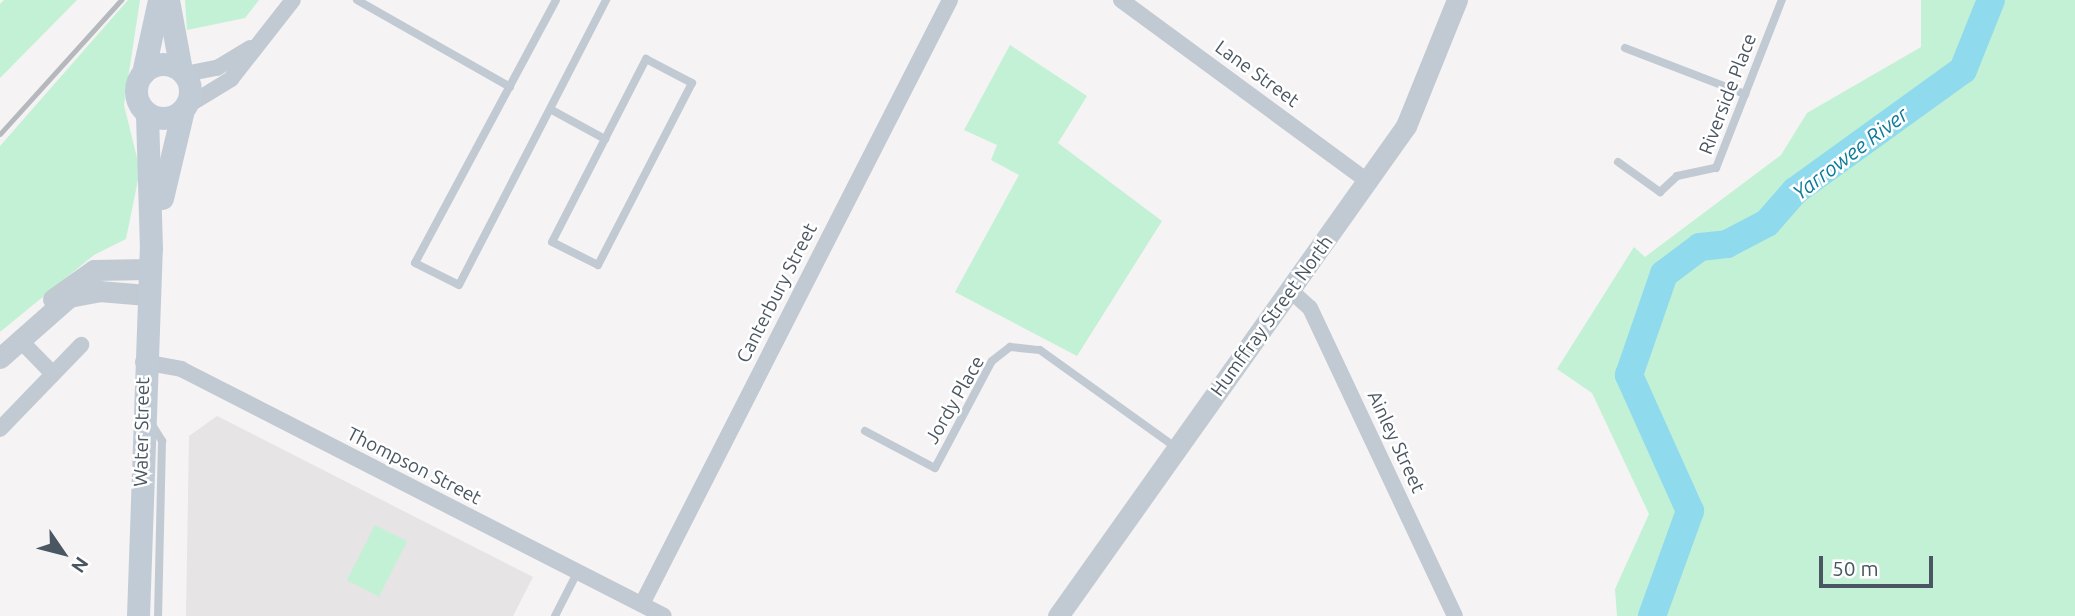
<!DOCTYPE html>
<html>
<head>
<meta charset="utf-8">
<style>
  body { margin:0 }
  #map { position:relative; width:2075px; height:616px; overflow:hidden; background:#f5f3f3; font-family:Ubuntu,sans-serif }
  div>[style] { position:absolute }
  .education>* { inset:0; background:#e6e4e5 }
  .green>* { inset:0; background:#c3f1d5; transform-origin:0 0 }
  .river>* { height:28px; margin:-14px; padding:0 14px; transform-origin:14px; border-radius:14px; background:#90daee }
  .service>* { height:8px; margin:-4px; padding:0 4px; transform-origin:4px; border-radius:4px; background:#c1cad2 }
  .minor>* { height:16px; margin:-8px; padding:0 8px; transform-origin:8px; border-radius:8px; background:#c1cad2 }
  .tertiary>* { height:21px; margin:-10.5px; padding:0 10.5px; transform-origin:10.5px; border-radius:10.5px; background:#c1cad2 }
  .secondary>* { height:23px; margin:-11.5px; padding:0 11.5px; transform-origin:11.5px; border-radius:11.5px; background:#c1cbd6 }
  .secondary>.ring { margin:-11.5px; padding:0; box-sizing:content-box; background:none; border:23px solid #c1cbd6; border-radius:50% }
  .rail>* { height:4.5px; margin:-2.25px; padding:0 2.25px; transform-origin:2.25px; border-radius:2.25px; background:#b5b8bd }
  span { translate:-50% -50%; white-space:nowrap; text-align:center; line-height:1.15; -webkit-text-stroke:5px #fff; paint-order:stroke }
  .street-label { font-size:19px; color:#4a5661 }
  .water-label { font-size:21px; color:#0c7c9b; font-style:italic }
  .north { position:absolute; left:28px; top:518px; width:70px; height:70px; -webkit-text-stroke:5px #fff; paint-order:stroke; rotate:125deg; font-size:19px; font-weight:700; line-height:28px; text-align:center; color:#4a5661 }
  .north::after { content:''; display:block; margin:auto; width:24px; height:32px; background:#4a5661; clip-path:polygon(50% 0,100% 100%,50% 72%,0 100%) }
  .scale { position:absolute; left:1819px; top:556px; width:114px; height:32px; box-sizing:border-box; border:4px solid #4a5661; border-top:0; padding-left:9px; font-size:21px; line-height:24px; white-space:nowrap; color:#4a5661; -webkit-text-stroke:5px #fff; paint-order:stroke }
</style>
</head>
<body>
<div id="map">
  <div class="education">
    <i style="clip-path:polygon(217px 416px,533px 577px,513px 616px,186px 616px,189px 436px)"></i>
  </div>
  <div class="green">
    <i style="clip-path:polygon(4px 0,77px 0,0 78px,0 4px)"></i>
    <i style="clip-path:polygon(128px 0,140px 0,124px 105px,140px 170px,126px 239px,94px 255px,0 332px,0 146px)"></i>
    <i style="clip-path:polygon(185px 0,259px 0,245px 18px,187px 30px)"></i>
    <i style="clip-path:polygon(1921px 0,2075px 0,2075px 616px,1617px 616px,1615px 589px,1649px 514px,1592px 393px,1557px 369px,1634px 247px,1645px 257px,1781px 155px,1807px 113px,1921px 47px)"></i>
    <i style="clip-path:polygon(1010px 45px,1087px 96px,1058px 143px,1162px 221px,1077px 356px,955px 292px,1019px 175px,991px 160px,997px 145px,964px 130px)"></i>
    <i style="left:375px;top:525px;width:36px;height:62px;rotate:27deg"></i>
  </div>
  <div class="river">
    <i style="left:1652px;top:616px;width:112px;rotate:-70.1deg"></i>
    <i style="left:1690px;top:511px;width:149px;rotate:-114.2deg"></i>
    <i style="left:1629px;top:375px;width:107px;rotate:-70.9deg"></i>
    <i style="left:1664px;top:274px;width:45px;rotate:-36.9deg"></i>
    <i style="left:1700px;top:247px;width:27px;rotate:-6deg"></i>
    <i style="left:1727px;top:244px;width:45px;rotate:-27.7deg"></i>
    <i style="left:1767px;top:223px;width:43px;rotate:-48.8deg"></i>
    <i style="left:1795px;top:191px;width:207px;rotate:-35.8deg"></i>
    <i style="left:1963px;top:70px;width:75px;rotate:-68.2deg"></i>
  </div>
  <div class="service">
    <i style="left:357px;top:0;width:176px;rotate:29.6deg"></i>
    <i style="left:556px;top:0;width:298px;rotate:118.2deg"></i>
    <i style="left:415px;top:263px;width:49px;rotate:26.6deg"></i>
    <i style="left:459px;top:285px;width:321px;rotate:-62.7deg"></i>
    <i style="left:1625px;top:48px;width:129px;rotate:21deg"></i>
    <i style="left:646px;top:59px;width:52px;rotate:27.6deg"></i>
    <i style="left:692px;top:83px;width:205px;rotate:117.3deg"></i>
    <i style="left:598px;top:265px;width:51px;rotate:-153.4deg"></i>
    <i style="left:552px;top:242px;width:206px;rotate:-62.8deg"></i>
    <i style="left:550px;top:109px;width:63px;rotate:28.6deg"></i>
    <i style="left:1618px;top:162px;width:52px;rotate:35.5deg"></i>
    <i style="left:1660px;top:192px;width:23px;rotate:-43deg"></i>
    <i style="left:1677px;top:176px;width:40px;rotate:-12deg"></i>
    <i style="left:1716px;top:168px;width:180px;rotate:-68.6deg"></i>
    <i style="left:149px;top:420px;width:25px;rotate:58deg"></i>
    <i style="left:162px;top:441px;width:175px;rotate:91.3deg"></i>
    <i style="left:865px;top:431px;width:79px;rotate:27.9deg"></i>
    <i style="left:935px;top:468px;width:121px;rotate:-62deg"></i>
    <i style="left:992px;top:361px;width:23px;rotate:-38deg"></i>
    <i style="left:1010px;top:347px;width:30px;rotate:6deg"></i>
    <i style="left:1040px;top:350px;width:166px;rotate:35.7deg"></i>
    <i style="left:555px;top:616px;width:48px;rotate:-62.9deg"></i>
  </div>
  <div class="minor">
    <i style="left:1121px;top:0;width:308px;rotate:36.3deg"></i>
    <i style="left:185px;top:74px;width:33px;rotate:-11deg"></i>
    <i style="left:217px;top:68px;width:39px;rotate:-31deg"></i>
    <i style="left:187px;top:106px;width:52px;rotate:-31.5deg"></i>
    <i style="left:231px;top:79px;width:100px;rotate:-51.9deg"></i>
    <i style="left:1291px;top:291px;width:25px;rotate:42deg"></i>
    <i style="left:1310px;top:308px;width:340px;rotate:64.8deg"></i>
    <i style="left:19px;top:339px;width:49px;rotate:45.8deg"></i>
    <i style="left:143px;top:362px;width:39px;rotate:10deg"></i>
    <i style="left:181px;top:369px;width:542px;rotate:27.08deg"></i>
    <i style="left:0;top:429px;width:117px;rotate:-46deg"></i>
    <i style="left:642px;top:604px;width:678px;rotate:-62.98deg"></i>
  </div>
  <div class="tertiary">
    <i style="left:53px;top:299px;width:50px;rotate:-35.3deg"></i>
    <i style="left:94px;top:270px;width:55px;rotate:-1deg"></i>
    <i style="left:0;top:358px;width:92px;rotate:-41.5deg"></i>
    <i style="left:69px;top:297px;width:31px;rotate:-11deg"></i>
    <i style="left:99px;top:291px;width:48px;rotate:4.8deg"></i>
    <i style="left:1058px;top:616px;width:601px;rotate:-54.62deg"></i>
    <i style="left:1406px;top:126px;width:136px;rotate:-68deg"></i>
  </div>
  <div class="secondary">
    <i style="left:168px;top:0;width:71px;rotate:79.5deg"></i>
    <i class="ring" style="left:136px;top:64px;width:31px;height:31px"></i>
    <i style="left:143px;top:73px;width:75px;rotate:-77.6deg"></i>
    <i style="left:162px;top:198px;width:90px;rotate:-76.6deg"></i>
    <i style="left:138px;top:616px;width:367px;rotate:-88deg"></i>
    <i style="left:151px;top:249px;width:135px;rotate:-91.7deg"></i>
  </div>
  <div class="rail">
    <i style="left:0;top:134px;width:181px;rotate:-47.9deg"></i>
  </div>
  <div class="street-label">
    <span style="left:1257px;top:74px;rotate:36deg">Lane Street</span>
    <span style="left:1728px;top:94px;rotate:-69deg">Riverside Place</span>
    <span style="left:777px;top:293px;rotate:-63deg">Canterbury Street</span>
    <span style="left:1272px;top:316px;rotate:-54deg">Humffray Street North</span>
    <span style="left:955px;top:400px;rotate:-60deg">Jordy Place</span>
    <span style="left:142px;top:432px;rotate:-89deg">Water Street</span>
    <span style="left:1396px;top:442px;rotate:65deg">Ainley Street</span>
    <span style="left:414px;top:466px;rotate:27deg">Thompson Street</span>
  </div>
  <div class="water-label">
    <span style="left:1850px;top:153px;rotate:-37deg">Yarrowee River</span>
  </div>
  <div class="north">N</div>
  <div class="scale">50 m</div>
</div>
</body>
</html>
